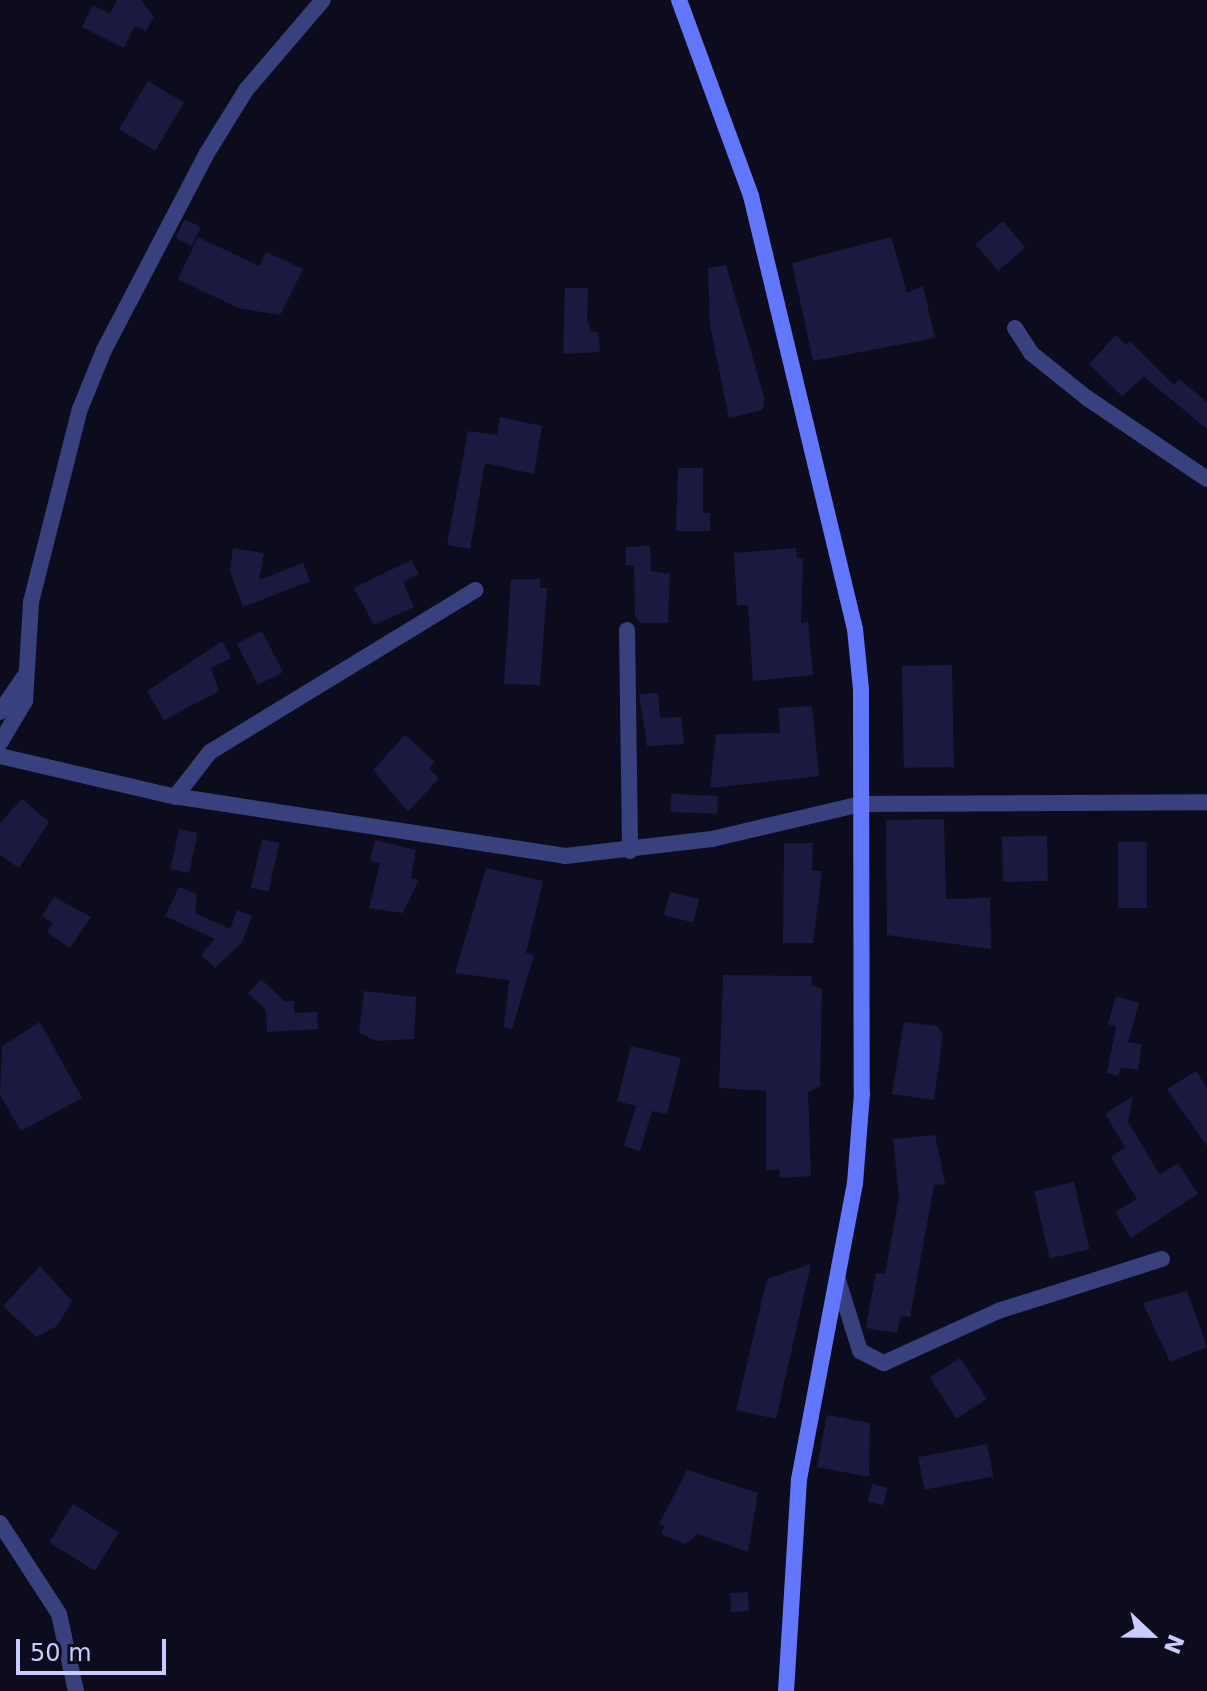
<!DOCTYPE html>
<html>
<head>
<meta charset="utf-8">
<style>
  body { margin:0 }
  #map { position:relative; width:1207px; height:1691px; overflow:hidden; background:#0d0c1e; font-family:"DejaVu Sans",sans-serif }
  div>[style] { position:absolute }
  .building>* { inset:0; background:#1b193f; transform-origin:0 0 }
  .minor>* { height:16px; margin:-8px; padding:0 8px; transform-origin:8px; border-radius:8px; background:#38407d }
  .secondary>* { height:16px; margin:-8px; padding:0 8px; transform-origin:8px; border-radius:8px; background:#6377fd }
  span { translate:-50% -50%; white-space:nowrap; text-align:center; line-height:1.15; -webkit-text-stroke:8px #0d0c1e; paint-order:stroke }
  .north { position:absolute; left:1111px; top:1595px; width:80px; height:80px; -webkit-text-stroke:6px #0d0c1e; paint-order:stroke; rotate:112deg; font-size:22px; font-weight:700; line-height:32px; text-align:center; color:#caccfe }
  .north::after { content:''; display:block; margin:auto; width:28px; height:36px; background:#caccfe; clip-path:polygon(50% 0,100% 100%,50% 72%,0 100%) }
  .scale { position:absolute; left:16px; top:1639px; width:150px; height:36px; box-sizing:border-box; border:4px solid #caccfe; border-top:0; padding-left:10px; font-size:24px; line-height:28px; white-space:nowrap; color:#caccfe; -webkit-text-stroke:6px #0d0c1e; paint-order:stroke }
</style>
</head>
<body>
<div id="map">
  <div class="building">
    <i style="clip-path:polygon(117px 0,141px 0,154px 17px,146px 31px,135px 26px,124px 48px,82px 27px,93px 5px,110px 14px)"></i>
    <i style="left:148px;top:81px;width:42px;height:56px;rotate:31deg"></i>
    <i style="left:185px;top:219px;width:18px;height:21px;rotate:27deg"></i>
    <i style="left:1003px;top:221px;width:35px;height:36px;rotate:50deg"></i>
    <i style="clip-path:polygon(198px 237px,259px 266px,266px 252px,303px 269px,280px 315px,238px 308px,178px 279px)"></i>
    <i style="clip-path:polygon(891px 237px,907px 293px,923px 286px,935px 338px,813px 361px,792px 263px)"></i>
    <i style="clip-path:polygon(726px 265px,764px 397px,763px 410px,729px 418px,710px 326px,708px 268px)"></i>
    <i style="clip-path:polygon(565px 288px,588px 288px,587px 317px,591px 332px,598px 332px,600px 352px,563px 354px)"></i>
    <i style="clip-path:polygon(1116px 335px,1126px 345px,1130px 341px,1174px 385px,1179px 379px,1207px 402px,1207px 429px,1144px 377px,1122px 396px,1089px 364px)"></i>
    <i style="clip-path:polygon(500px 417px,542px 426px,534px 474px,485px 463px,470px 549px,447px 545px,468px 431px,497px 435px)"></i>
    <i style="clip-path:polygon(678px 468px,703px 468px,703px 513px,710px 513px,710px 531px,676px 531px)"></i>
    <i style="clip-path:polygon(650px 546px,651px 571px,670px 574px,668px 623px,640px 623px,635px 616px,634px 565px,626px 565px,626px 547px)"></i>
    <i style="clip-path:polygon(233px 548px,264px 553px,259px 580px,303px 563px,310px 581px,243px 607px,230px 571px)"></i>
    <i style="clip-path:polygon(796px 548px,797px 558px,803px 558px,801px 623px,808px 622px,813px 675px,753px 681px,748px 605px,737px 605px,734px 553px)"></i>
    <i style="clip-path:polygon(411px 560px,419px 574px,403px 582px,414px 607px,374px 625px,354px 588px)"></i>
    <i style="clip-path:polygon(511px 579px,540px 579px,540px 588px,547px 588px,540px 685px,504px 684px)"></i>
    <i style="left:262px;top:631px;width:46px;height:28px;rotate:63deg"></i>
    <i style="clip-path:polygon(222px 641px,231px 658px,211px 668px,219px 691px,164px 720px,147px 691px)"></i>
    <i style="left:952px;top:665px;width:102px;height:50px;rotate:89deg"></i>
    <i style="clip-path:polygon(658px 693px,660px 718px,681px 717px,684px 744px,647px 746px,639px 694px)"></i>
    <i style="clip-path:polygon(812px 706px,819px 776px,710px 788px,716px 734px,780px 733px,778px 708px)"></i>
    <i style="clip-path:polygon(405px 735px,435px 762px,429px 769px,439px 778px,408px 812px,373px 770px)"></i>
    <i style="left:671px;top:794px;width:47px;height:18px;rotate:2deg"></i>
    <i style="clip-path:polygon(22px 799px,49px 822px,19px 868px,0 855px,0 823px)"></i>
    <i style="clip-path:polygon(944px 819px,946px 899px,990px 898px,991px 949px,887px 935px,886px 820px)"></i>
    <i style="left:179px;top:829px;width:19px;height:41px;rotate:12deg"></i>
    <i style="left:1047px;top:836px;width:45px;height:45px;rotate:89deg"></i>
    <i style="left:262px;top:839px;width:18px;height:50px;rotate:13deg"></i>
    <i style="clip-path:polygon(375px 840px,416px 850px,411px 878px,419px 880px,403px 913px,369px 908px,380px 863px,370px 861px)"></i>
    <i style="left:1118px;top:842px;width:29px;height:66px"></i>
    <i style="clip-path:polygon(784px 843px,813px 843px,812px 871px,822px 871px,813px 943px,783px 943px)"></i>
    <i style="clip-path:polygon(486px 868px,543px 881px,526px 953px,534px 955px,512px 1029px,504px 1027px,509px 980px,455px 973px)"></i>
    <i style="clip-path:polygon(179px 887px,197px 894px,195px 913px,230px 929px,237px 910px,252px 916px,242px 942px,215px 968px,201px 955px,215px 939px,165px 916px)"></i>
    <i style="left:670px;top:892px;width:30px;height:24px;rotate:14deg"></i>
    <i style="clip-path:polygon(54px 897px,91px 917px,70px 948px,47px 932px,53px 923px,42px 916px)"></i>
    <i style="clip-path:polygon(723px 975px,812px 976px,811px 985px,822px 989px,820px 1086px,808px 1092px,811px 1176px,780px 1178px,779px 1169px,766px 1171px,766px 1091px,719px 1088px)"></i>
    <i style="clip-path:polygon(261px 979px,284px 1001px,294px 1001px,294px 1013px,317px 1012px,318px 1029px,267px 1032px,266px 1010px,248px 993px)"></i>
    <i style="clip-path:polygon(364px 991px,416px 997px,414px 1039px,377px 1041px,359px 1033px)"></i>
    <i style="clip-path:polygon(1116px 996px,1139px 1003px,1128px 1042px,1142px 1044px,1138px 1070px,1121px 1067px,1118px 1076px,1107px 1073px,1116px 1027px,1108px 1024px)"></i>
    <i style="clip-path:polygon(40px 1022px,82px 1098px,21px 1131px,0 1095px,2px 1046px)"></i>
    <i style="clip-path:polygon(904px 1022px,937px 1026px,943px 1034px,934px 1100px,892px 1094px)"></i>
    <i style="clip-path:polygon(631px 1046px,681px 1058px,667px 1114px,652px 1111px,640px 1151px,624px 1146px,636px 1106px,617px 1101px)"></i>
    <i style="clip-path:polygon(1196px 1071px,1207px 1088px,1207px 1146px,1167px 1089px)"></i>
    <i style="clip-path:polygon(1133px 1096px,1128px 1122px,1160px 1175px,1178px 1163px,1198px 1194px,1131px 1238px,1115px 1212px,1137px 1199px,1111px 1157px,1125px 1147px,1105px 1114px)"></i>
    <i style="clip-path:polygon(935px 1135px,945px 1184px,934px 1185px,910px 1317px,901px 1316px,897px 1333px,866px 1328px,876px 1273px,885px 1274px,899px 1197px,893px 1139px)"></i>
    <i style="left:1074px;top:1182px;width:69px;height:41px;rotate:77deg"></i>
    <i style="clip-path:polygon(811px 1264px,776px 1419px,736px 1410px,767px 1279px)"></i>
    <i style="clip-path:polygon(40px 1266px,72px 1301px,57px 1326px,36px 1337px,3px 1306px)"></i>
    <i style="clip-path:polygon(1187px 1291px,1207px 1347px,1170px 1362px,1143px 1303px)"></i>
    <i style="left:960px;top:1358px;width:49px;height:36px;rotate:57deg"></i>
    <i style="clip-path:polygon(827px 1415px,870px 1423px,869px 1477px,817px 1467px)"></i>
    <i style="left:987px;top:1444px;width:33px;height:70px;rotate:79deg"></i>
    <i style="clip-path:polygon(687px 1470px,758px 1493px,748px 1552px,698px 1534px,685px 1544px,661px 1534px,665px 1526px,659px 1524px)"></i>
    <i style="left:872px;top:1484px;width:16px;height:18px;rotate:14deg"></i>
    <i style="left:73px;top:1504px;width:54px;height:45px;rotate:32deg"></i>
    <i style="left:748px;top:1592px;width:19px;height:18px;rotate:87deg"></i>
  </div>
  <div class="minor">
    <i style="left:1015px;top:328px;width:30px;rotate:57deg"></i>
    <i style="left:1031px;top:353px;width:72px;rotate:38.8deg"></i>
    <i style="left:1087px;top:398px;width:145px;rotate:34deg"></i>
    <i style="left:627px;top:630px;width:221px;rotate:89.2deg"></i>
    <i style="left:0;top:712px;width:42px;rotate:-55.6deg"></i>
    <i style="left:0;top:743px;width:49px;rotate:-59.2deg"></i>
    <i style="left:25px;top:701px;width:99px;rotate:-86.5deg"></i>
    <i style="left:31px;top:602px;width:199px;rotate:-75.8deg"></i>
    <i style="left:80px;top:409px;width:64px;rotate:-67.9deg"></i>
    <i style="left:104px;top:350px;width:222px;rotate:-62.4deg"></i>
    <i style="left:207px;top:153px;width:74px;rotate:-58.2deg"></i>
    <i style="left:246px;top:90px;width:118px;rotate:-49.5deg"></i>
    <i style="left:0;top:756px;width:171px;rotate:13.1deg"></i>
    <i style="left:167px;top:795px;width:403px;rotate:8.7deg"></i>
    <i style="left:565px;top:856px;width:148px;rotate:-6.6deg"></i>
    <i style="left:712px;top:839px;width:153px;rotate:-13.2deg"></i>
    <i style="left:861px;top:804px;width:346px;rotate:-0.3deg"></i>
    <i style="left:175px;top:797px;width:57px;rotate:-52.1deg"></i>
    <i style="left:210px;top:752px;width:311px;rotate:-31.4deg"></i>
    <i style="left:838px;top:1280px;width:74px;rotate:72.8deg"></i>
    <i style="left:860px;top:1351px;width:27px;rotate:27deg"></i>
    <i style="left:884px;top:1363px;width:125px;rotate:-24.5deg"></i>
    <i style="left:998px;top:1311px;width:172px;rotate:-17.6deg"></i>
    <i style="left:0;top:1523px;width:108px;rotate:57deg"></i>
    <i style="left:59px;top:1614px;width:79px;rotate:77.6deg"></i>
  </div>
  <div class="secondary">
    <i style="left:679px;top:0;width:209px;rotate:69.8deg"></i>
    <i style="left:751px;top:196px;width:445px;rotate:76.5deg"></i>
    <i style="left:855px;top:629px;width:60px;rotate:84.3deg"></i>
    <i style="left:861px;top:689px;width:404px;rotate:89.9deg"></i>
    <i style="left:862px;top:1093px;width:90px;rotate:94.4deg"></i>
    <i style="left:855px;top:1183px;width:301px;rotate:100.7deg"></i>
    <i style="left:799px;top:1479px;width:212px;rotate:93.5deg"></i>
  </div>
  <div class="north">N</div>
  <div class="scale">50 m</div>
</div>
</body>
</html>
